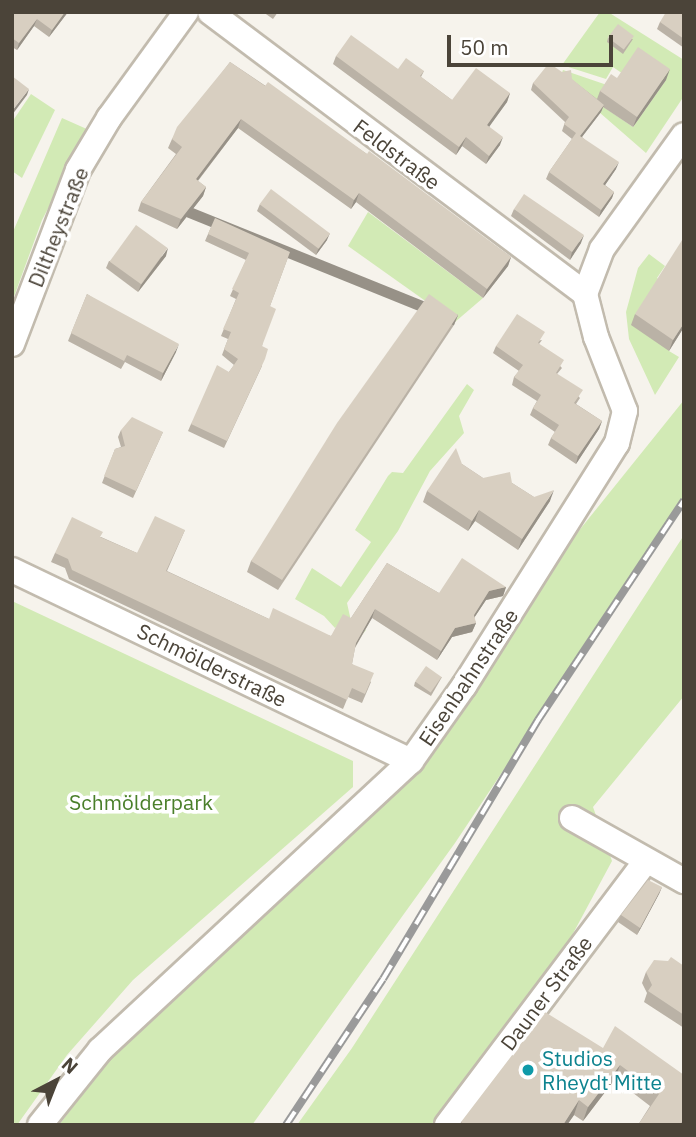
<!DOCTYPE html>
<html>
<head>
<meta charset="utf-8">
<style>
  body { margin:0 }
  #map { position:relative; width:696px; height:1137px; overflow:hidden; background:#f6f3ec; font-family:"IBM Plex Sans",sans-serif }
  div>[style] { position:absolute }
  .green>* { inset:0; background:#d2eab5 }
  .roads { filter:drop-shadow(2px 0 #c2bbae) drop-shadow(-2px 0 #c2bbae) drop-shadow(0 2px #c2bbae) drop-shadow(0 -2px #c2bbae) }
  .minor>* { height:24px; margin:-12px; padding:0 12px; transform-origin:12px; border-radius:12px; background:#fff }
  .rail>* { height:8px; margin-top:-4px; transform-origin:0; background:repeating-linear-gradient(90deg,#fff 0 16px,#9a9a9a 0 32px); box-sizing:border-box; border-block:2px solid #9a9a9a }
  .wall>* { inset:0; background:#bab2a6 }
  .shaded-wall>* { inset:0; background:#979187; transform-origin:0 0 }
  .building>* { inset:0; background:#d8cfc1; transform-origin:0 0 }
  .dots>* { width:19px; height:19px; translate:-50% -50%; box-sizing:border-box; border:4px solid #fff; border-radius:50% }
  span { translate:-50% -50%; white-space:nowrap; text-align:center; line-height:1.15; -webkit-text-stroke:7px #fff; paint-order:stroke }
  .street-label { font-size:21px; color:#4b4439 }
  .park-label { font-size:21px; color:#4a7f2a }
  .culture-label { font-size:21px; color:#0d838f }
  .left { translate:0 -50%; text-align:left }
  .frame { position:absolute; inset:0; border:14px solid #4b4439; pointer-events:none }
  .north { position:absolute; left:21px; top:1046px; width:70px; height:70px; -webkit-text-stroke:5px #fff; paint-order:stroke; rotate:42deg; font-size:19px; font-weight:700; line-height:28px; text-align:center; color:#4b4439 }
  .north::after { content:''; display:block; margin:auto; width:24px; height:32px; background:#4b4439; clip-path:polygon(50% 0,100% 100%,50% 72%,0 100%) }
  .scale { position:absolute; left:447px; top:35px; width:166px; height:32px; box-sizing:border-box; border:4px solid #4b4439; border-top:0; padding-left:9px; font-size:21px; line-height:24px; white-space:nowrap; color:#4b4439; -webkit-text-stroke:5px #fff; paint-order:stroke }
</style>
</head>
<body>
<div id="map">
  <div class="green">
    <i style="clip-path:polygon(600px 12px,608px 12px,684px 60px,684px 96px,646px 153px,560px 78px,563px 70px,607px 85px,605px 108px,633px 127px,666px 80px,626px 76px,613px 67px,606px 79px,562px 65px)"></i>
    <i style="clip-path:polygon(31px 94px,55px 110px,22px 178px,12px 171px,12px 122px)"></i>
    <i style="clip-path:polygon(62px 118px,89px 130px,42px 220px,12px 302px,12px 234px)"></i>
    <i style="clip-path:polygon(368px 212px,483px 298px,455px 322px,348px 246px)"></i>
    <i style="clip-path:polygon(649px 254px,665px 266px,657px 278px,661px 281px,669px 351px,679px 357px,655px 395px,629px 339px,626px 312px,638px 268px)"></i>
    <i style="clip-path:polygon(467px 384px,474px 390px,459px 416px,464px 433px,430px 471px,398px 531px,347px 603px,351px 621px,366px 630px,362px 635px,340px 623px,335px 628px,324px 616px,295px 599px,312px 568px,341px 587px,371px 542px,355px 530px,388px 476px,392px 472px,403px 473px)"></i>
    <i style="clip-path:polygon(684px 400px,684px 499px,455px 843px,252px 1125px,59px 1125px,114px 1053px,415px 770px,565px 548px)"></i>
    <i style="clip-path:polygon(684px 535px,684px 696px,593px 807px,612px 861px,555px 967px,431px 1125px,297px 1125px,352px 1048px)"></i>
    <i style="clip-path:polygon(12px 601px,353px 761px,353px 787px,133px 980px,67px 1055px,17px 1125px,12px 1125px)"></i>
  </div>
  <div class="roads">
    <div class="minor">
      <i style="left:210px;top:12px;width:469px;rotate:36.9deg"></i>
      <i style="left:12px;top:344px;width:186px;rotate:-69.2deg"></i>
      <i style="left:78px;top:170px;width:61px;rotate:-59.2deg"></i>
      <i style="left:109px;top:118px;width:131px;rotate:-54deg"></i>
      <i style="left:12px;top:570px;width:442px;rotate:25.6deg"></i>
      <i style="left:572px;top:818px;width:129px;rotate:29.4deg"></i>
      <i style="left:40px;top:1125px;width:96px;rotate:-51.3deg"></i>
      <i style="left:100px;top:1050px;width:425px;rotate:-42.9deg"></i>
      <i style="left:411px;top:761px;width:92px;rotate:-54.8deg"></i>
      <i style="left:464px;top:686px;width:287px;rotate:-57.8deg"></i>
      <i style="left:617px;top:443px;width:33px;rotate:-76deg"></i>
      <i style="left:625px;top:411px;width:79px;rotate:-111.4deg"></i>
      <i style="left:596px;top:337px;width:44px;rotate:-104.3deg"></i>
      <i style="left:585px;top:294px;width:48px;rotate:-69.3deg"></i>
      <i style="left:602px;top:249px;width:140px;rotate:-54.3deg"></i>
      <i style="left:447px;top:1125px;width:329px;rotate:-53deg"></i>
    </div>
  </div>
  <div class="rail">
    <i style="left:286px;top:1125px;width:175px;rotate:-56.4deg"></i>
    <i style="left:383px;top:979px;width:302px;rotate:-59.1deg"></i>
    <i style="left:538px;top:720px;width:264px;rotate:-56.4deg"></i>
  </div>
  <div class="wall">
    <i style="clip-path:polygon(15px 12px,68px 12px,49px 37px,34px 26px,17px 50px,12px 47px,12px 16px)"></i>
    <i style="clip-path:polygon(263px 12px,278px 12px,273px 19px)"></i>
    <i style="clip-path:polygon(684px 12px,684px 48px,657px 29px,660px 22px)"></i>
    <i style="clip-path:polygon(608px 38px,633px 39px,623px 54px,607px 42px)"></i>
    <i style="clip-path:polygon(336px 56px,398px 69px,424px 71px,421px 77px,452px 100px,510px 93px,507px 102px,489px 126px,500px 145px,486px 164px,462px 146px,456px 155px,333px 64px)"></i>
    <i style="clip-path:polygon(230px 62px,367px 154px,511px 257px,508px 266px,483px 298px,356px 202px,351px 209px,238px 128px,198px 181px,206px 187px,203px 196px,177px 229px,138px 211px,141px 202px,176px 154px,168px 148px,172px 139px)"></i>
    <i style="clip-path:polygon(562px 72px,597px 99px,600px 91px,617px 78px,666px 80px,633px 127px,603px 107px,601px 112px,582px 137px,616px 169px,605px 185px,614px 192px,612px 198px,599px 217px,546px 179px,549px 172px,572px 139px,562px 131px,565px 122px,531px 90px,533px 83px)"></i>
    <i style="clip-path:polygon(260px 204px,327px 240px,316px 255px,257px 211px)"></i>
    <i style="clip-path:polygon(514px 209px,581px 243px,570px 260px,511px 216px)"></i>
    <i style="clip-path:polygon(215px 218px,290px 252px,270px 306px,262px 346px,262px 366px,224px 448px,188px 431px,191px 424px,234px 365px,222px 355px,228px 339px,221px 336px,236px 299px,230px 296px,246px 260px,205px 241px)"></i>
    <i style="clip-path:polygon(166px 256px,138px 292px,106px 268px,109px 261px)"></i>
    <i style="clip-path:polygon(87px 294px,176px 352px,161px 381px,125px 362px,121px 369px,68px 341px)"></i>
    <i style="clip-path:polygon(635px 314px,684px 327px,669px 351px,631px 325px)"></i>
    <i style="clip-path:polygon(458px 315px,454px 325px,278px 590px,247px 572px,251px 561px)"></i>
    <i style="clip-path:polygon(542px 340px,539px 344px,562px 368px,557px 374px,580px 398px,576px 404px,602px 421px,599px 429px,576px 464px,548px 445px,551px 438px,555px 432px,530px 415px,533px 408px,537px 401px,512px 385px,514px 377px,519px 371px,493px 353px,496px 346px)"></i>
    <i style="clip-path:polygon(121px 430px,163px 432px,133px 498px,102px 483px,115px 449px,121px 447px,118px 437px)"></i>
    <i style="clip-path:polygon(462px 464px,483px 478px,512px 483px,534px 497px,550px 501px,518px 550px,475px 521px,468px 531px,423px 502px,427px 491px)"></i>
    <i style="clip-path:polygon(185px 530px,167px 571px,269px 619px,331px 636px,351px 618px,387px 563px,439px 593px,506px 587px,503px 596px,486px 600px,474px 618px,476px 623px,472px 632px,452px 637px,437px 660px,372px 618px,355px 648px,352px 664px,371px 682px,362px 703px,348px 697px,343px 709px,69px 579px,65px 568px,51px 562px,55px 553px,101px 537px,137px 553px)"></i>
    <i style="clip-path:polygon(442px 677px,431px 696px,414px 686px,415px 682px)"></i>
    <i style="clip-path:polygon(662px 887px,659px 894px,637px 935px,618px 922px,621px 915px)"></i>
    <i style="clip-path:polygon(684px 966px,684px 1028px,644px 1002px,647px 993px,642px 983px,646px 972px)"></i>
    <i style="clip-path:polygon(603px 1048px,684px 1075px,684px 1125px,638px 1125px,650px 1106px,615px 1079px,583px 1121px,574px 1115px,567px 1125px,460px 1125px,461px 1122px)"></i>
  </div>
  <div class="shaded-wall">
    <i style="clip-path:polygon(65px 12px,68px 12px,49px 37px,52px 30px)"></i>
    <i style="clip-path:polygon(37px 19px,34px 26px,17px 50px,19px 43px)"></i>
    <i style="clip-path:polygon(670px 69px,666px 80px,633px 127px,637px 117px)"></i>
    <i style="clip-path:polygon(29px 89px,27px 95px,12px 115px,12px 111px)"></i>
    <i style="clip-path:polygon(510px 93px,507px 102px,484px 134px,487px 125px)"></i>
    <i style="clip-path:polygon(604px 105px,601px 112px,578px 142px,580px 136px)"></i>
    <i style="clip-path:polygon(241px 119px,238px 128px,192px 188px,196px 179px)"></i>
    <i style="clip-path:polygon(466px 137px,462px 146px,456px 155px,459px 147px)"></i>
    <i style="clip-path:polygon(503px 137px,500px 145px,486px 164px,489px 156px)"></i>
    <i style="clip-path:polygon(619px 162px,616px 169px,601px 191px,603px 184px)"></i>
    <i style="clip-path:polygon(206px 187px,203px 196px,177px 229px,181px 219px)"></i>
    <i style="clip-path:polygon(614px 192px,612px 198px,599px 217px,601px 210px)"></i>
    <i style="clip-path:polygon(359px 193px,356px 202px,351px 209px,354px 200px)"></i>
    <i style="clip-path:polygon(330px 233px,327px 240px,316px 255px,319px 247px)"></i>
    <i style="clip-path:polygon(584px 235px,581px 243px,570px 260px,572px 252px)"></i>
    <i style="clip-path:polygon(168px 248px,166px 256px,138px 292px,141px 285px)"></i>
    <i style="clip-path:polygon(511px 257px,508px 266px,483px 298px,487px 289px)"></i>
    <i style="left:458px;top:315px;width:11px;height:318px;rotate:112deg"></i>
    <i style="clip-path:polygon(684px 323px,684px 327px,669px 351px,673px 340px)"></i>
    <i style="clip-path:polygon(179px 344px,176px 352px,161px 381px,163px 373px)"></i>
    <i style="clip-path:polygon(602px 421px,599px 429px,576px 464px,578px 456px)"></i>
    <i style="clip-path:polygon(554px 490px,550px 501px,518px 550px,522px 539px)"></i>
    <i style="clip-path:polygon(479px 510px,475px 521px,468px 531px,472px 521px)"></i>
    <i style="clip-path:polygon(506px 587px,503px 596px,486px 600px,470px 624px,474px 615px,489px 591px)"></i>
    <i style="clip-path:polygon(375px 609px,372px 618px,352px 652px,356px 643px)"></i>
    <i style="clip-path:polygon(476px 623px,472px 632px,452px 637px,437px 660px,441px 651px,455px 628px)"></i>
    <i style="clip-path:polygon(662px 887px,659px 894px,637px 935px,640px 928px)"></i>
    <i style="clip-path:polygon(620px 1065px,615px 1079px,583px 1121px,588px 1107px)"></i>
    <i style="clip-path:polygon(579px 1100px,574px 1115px,567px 1125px,563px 1125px)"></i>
  </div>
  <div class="building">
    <i style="clip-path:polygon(15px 12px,65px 12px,52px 30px,37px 19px,19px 43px,12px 38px,12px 16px)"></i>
    <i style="clip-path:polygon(666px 12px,684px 12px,684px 39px,660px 22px)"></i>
    <i style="left:618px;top:24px;width:20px;height:17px;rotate:37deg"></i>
    <i style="clip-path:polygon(351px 35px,398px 69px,406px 58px,424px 71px,420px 76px,452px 100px,476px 68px,510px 93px,487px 125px,503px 137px,489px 156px,466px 137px,459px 147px,336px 56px)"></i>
    <i style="clip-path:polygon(638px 47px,670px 69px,637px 117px,600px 91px,611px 74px,617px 78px)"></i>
    <i style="clip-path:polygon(230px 62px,265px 86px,268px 82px,367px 154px,369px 151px,511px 257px,487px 289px,359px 193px,354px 200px,241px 119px,196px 179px,206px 187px,181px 219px,141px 202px,182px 147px,172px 139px,177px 127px)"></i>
    <i style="clip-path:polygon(549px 63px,562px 72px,571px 70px,572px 79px,604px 105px,580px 136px,619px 162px,603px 184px,614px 192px,601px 210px,549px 172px,576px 133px,564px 124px,569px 117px,533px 83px)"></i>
    <i style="clip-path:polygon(12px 76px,29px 89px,12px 111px)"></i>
    <i style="left:271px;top:189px;width:74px;height:19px;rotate:37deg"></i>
    <i style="clip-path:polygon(524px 194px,584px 235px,572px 252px,514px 209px)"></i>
    <i style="clip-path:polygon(215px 218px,290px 252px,270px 306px,276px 309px,262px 346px,268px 349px,265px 359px,227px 441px,191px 424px,217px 365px,229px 372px,238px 359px,224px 349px,231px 332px,223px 329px,239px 293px,232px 289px,249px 253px,208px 234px)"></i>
    <i style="left:136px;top:225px;width:39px;height:45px;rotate:36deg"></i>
    <i style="clip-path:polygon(684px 237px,684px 323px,673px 340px,635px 314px)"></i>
    <i style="clip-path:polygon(87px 294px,179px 344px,163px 373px,127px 355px,124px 361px,71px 333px)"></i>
    <i style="clip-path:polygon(429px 294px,458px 315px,282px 580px,251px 561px,337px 423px)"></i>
    <i style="clip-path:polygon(517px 314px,545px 332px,538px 343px,564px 360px,556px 373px,583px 390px,574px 403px,602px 421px,578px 456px,551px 438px,559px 425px,533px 408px,541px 395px,514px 377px,523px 365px,496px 346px)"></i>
    <i style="clip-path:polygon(132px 417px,163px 432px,136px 491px,104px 476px,115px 449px,125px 446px,121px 430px)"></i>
    <i style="clip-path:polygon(456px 448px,462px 464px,483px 478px,510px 472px,512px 483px,534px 497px,554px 490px,522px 539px,479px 510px,472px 521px,427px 491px)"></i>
    <i style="clip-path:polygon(155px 516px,185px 530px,166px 571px,269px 619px,273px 608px,331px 636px,343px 614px,351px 618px,387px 563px,439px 593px,462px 558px,506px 587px,489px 591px,474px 615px,476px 623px,455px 628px,441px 651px,375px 609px,356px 643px,352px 664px,374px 673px,365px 694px,352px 688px,347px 700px,72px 570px,68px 559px,55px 553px,72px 517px,103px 532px,100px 537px,137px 553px)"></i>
    <i style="left:426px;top:666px;width:19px;height:19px;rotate:35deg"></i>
    <i style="clip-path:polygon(648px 880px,662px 887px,640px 928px,621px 915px)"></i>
    <i style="clip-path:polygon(671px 957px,684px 966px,684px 1015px,648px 991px,652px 985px,646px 972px,654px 960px,668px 961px)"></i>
    <i style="clip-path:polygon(545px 1012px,603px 1048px,615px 1026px,684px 1075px,684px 1118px,680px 1125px,638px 1125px,659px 1094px,620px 1065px,588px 1107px,579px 1100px,563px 1125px,465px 1125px,461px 1122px)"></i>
  </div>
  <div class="dots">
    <i style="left:528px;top:1070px;background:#0f9aa8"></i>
  </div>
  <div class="street-label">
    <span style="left:397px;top:154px;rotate:37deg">Feldstraße</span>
    <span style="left:58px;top:227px;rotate:-68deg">Diltheystraße</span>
    <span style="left:212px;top:665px;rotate:26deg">Schmölderstraße</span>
    <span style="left:468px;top:677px;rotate:-56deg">Eisenbahnstraße</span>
    <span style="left:546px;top:993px;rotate:-53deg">Dauner Straße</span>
  </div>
  <div class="park-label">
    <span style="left:141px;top:802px">Schmölderpark</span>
  </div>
  <div class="culture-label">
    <span class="left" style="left:542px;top:1070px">Studios<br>Rheydt Mitte</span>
  </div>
  <div class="frame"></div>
  <div class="north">N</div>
  <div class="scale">50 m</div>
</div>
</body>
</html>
